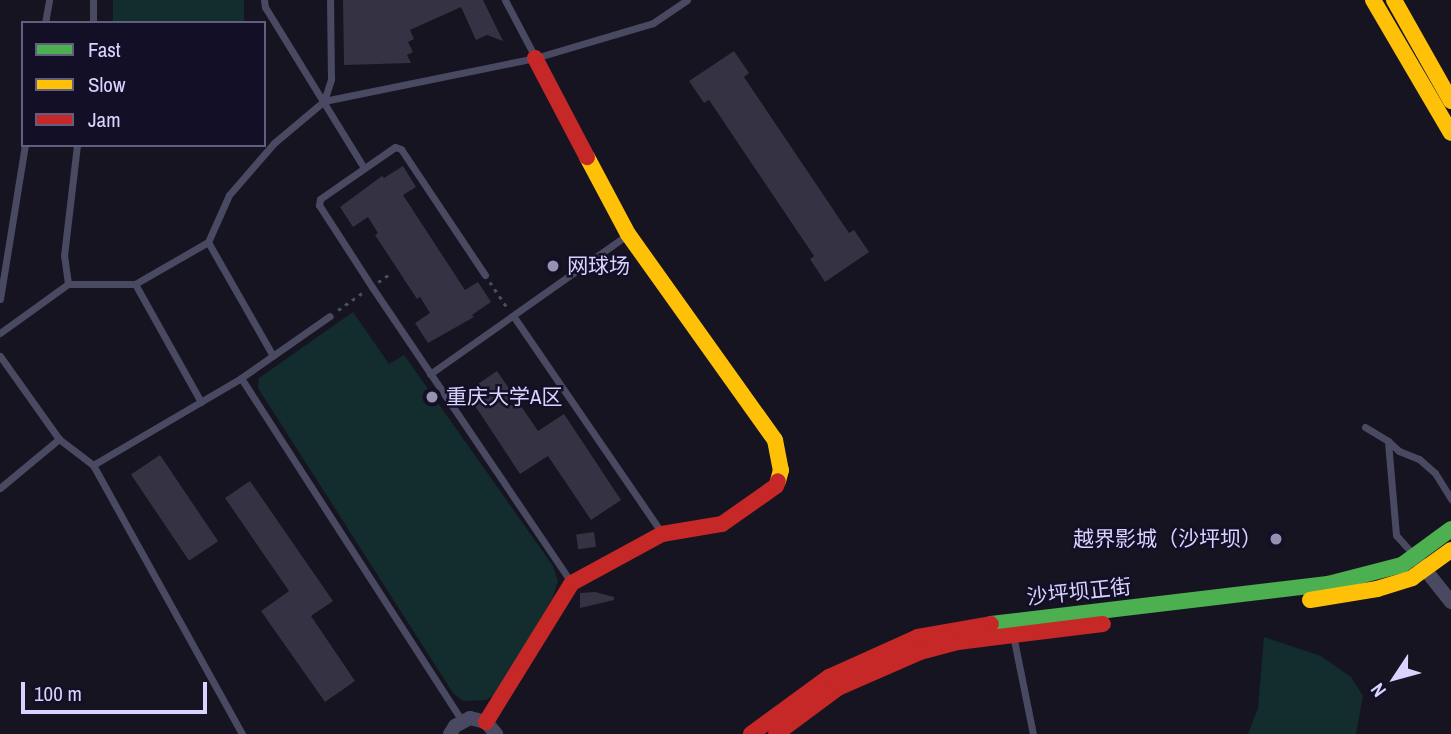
<!DOCTYPE html>
<html>
<head>
<meta charset="utf-8">
<style>
  body { margin:0 }
  #map { position:relative; width:1451px; height:734px; overflow:hidden; background:#161421; font-family:"Archivo Narrow","Noto Sans SC",sans-serif }
  div>[style] { position:absolute }
  .green>* { inset:0; background:#132c2d; transform-origin:0 0 }
  .building>* { inset:0; background:#343243; transform-origin:0 0 }
  .path>* { height:2.5px; margin-top:-1.25px; transform-origin:0; background:repeating-linear-gradient(90deg,#44505f 0 3.5px,transparent 0 8.5px) }
  .lane>* { height:7px; margin:-3.5px; padding:0 3.5px; transform-origin:3.5px; border-radius:3.5px; background:#4a4962 }
  .street>* { height:14px; margin:-7px; padding:0 7px; transform-origin:7px; border-radius:7px; background:#4a4962 }
  .fast>* { height:16px; margin:-8px; padding:0 8px; transform-origin:8px; border-radius:8px; background:#4caf50 }
  .slow>* { height:16px; margin:-8px; padding:0 8px; transform-origin:8px; border-radius:8px; background:#ffc107 }
  .jam>* { height:16px; margin:-8px; padding:0 8px; transform-origin:8px; border-radius:8px; background:#c62828 }
  .dots>* { width:19px; height:19px; translate:-50% -50%; box-sizing:border-box; border:4px solid #130f26; border-radius:50% }
  span { translate:-50% -50%; white-space:nowrap; text-align:center; line-height:1.15; -webkit-text-stroke:5px #130f26; paint-order:stroke }
  .poi-label { font-size:21px; color:#d9d4ff }
  .left { translate:0 -50%; text-align:left }
  .right { translate:-100% -50%; text-align:right }
  .street-label { font-size:21px; color:#d9d4ff }
  .legend { position:absolute; left:21px; top:21px; width:245px; height:126px; box-sizing:border-box; background:#130f26; border:2px solid #625e7d; margin:0; padding:9px 12px; list-style:none; font-size:21px; color:#d9d4ff }
  .legend li { display:flex; align-items:center; gap:14px; height:35px }
  .legend b { width:35px; border:2px solid #625e7d }
  .north { position:absolute; left:1360px; top:643px; width:70px; height:70px; -webkit-text-stroke:5px #130f26; paint-order:stroke; rotate:234deg; font-size:19px; font-weight:700; line-height:28px; text-align:center; color:#d9d4ff }
  .north::after { content:''; display:block; margin:auto; width:24px; height:32px; background:#d9d4ff; clip-path:polygon(50% 0,100% 100%,50% 72%,0 100%) }
  .scale { position:absolute; left:21px; top:682px; width:186px; height:32px; box-sizing:border-box; border:4px solid #d9d4ff; border-top:0; padding-left:9px; font-size:21px; line-height:24px; white-space:nowrap; color:#d9d4ff; -webkit-text-stroke:5px #130f26; paint-order:stroke }
</style>
</head>
<body>
<div id="map">
  <div class="green">
    <i style="left:113px;top:0;width:131px;height:23px"></i>
    <i style="clip-path:polygon(353px 312px,389px 364px,404px 355px,553px 566px,558px 581px,553px 597px,496px 694px,486px 700px,463px 701px,453px 693px,258px 388px,259px 378px)"></i>
    <i style="clip-path:polygon(1264px 637px,1321px 656px,1351px 677px,1363px 696px,1356px 734px,1248px 734px,1258px 708px)"></i>
  </div>
  <div class="building">
    <i style="clip-path:polygon(343px 0,483px 0,503px 41px,487px 35px,476px 40px,461px 7px,410px 30px,414px 39px,408px 42px,413px 52px,407px 55px,411px 63px,344px 65px)"></i>
    <i style="clip-path:polygon(734px 51px,749px 73px,744px 77px,849px 233px,854px 230px,869px 252px,825px 282px,810px 259px,814px 256px,709px 100px,704px 103px,689px 81px)"></i>
    <i style="clip-path:polygon(403px 166px,416px 187px,403px 195px,465px 290px,478px 282px,491px 302px,472px 315px,474px 317px,428px 343px,415px 323px,430px 313px,420px 297px,417px 299px,375px 235px,378px 233px,368px 217px,353px 227px,340px 207px,382px 176px,384px 178px)"></i>
    <i style="clip-path:polygon(497px 371px,538px 431px,564px 414px,621px 500px,591px 520px,548px 456px,520px 474px,466px 392px)"></i>
    <i style="left:160px;top:455px;width:104px;height:35px;rotate:56deg"></i>
    <i style="clip-path:polygon(250px 481px,333px 601px,311px 616px,355px 681px,325px 702px,261px 611px,289px 591px,225px 498px)"></i>
    <i style="left:594px;top:532px;width:15px;height:18px;rotate:82deg"></i>
    <i style="clip-path:polygon(595px 592px,614px 597px,614px 600px,580px 608px,580px 593px)"></i>
  </div>
  <div class="path">
    <i style="left:378px;top:282px;width:14px;rotate:-34deg"></i>
    <i style="left:490px;top:282px;width:32px;rotate:56deg"></i>
    <i style="left:338px;top:310px;width:32px;rotate:-35deg"></i>
  </div>
  <div class="lane">
    <i style="left:264px;top:0;width:7px;rotate:82deg"></i>
    <i style="left:265px;top:7px;width:189px;rotate:58.4deg"></i>
    <i style="left:505px;top:0;width:64px;rotate:62.2deg"></i>
    <i style="left:45px;top:23px;width:23px;rotate:-80deg"></i>
    <i style="left:93px;top:23px;width:23px;rotate:-90deg"></i>
    <i style="left:324px;top:101px;width:23px;rotate:-72deg"></i>
    <i style="left:331px;top:79px;width:79px;rotate:-90.7deg"></i>
    <i style="left:77px;top:145px;width:111px;rotate:96.7deg"></i>
    <i style="left:64px;top:255px;width:29px;rotate:82deg"></i>
    <i style="left:68px;top:284px;width:67px"></i>
    <i style="left:208px;top:242px;width:51px;rotate:-65.9deg"></i>
    <i style="left:229px;top:195px;width:69px;rotate:-49.1deg"></i>
    <i style="left:274px;top:143px;width:65px;rotate:-40deg"></i>
    <i style="left:324px;top:101px;width:215px;rotate:-11.5deg"></i>
    <i style="left:535px;top:58px;width:123px;rotate:-16.5deg"></i>
    <i style="left:653px;top:23px;width:41px;rotate:-34.1deg"></i>
    <i style="left:485px;top:275px;width:151px;rotate:-123.7deg"></i>
    <i style="left:401px;top:149px;width:6px;rotate:-162deg"></i>
    <i style="left:395px;top:147px;width:91px;rotate:145.3deg"></i>
    <i style="left:320px;top:199px;width:6px;rotate:99deg"></i>
    <i style="left:319px;top:205px;width:98px;rotate:57.1deg"></i>
    <i style="left:372px;top:287px;width:356px;rotate:56deg"></i>
    <i style="left:0;top:299px;width:156px;rotate:-80.8deg"></i>
    <i style="left:514px;top:317px;width:262px;rotate:55.6deg"></i>
    <i style="left:0;top:333px;width:84px;rotate:-35.8deg"></i>
    <i style="left:0;top:356px;width:102px;rotate:54.6deg"></i>
    <i style="left:59px;top:439px;width:43px;rotate:37.4deg"></i>
    <i style="left:93px;top:465px;width:308px;rotate:61deg"></i>
    <i style="left:430px;top:374px;width:241px;rotate:-35.2deg"></i>
    <i style="left:241px;top:378px;width:408px;rotate:57.2deg"></i>
    <i style="left:201px;top:402px;width:135px;rotate:-119.2deg"></i>
    <i style="left:135px;top:284px;width:84px;rotate:-29.9deg"></i>
    <i style="left:208px;top:242px;width:131px;rotate:60.3deg"></i>
    <i style="left:1365px;top:427px;width:27px;rotate:31deg"></i>
    <i style="left:93px;top:465px;width:172px;rotate:-30.4deg"></i>
    <i style="left:241px;top:378px;width:108px;rotate:-34.9deg"></i>
    <i style="left:0;top:488px;width:77px;rotate:-39.7deg"></i>
    <i style="left:1413px;top:554px;width:25px;rotate:-132deg"></i>
    <i style="left:1396px;top:535px;width:94px;rotate:-94.9deg"></i>
    <i style="left:1388px;top:441px;width:15px;rotate:42deg"></i>
    <i style="left:1399px;top:451px;width:22px;rotate:22deg"></i>
    <i style="left:1419px;top:459px;width:21px;rotate:41deg"></i>
    <i style="left:1435px;top:473px;width:31px;rotate:58deg"></i>
    <i style="left:1013px;top:635px;width:101px;rotate:78.6deg"></i>
  </div>
  <div class="street">
    <i style="left:1420px;top:563px;width:50px;rotate:51.5deg"></i>
    <i style="left:450px;top:734px;width:9px;rotate:-58deg"></i>
    <i style="left:455px;top:726px;width:17px;rotate:-28deg"></i>
    <i style="left:470px;top:718px;width:16px;rotate:14deg"></i>
    <i style="left:486px;top:722px;width:16px;rotate:50deg"></i>
  </div>
  <div class="fast">
    <i style="left:991px;top:624px;width:339px;rotate:-6.8deg"></i>
    <i style="left:1328px;top:584px;width:76px;rotate:-14.4deg"></i>
    <i style="left:1402px;top:565px;width:61px;rotate:-36.3deg"></i>
  </div>
  <div class="slow">
    <i style="left:1373px;top:0;width:154px;rotate:59.6deg"></i>
    <i style="left:1394px;top:0;width:116px;rotate:60.6deg"></i>
    <i style="left:587px;top:157px;width:87px;rotate:62deg"></i>
    <i style="left:628px;top:234px;width:253px;rotate:54.5deg"></i>
    <i style="left:775px;top:440px;width:31px;rotate:79deg"></i>
    <i style="left:781px;top:470px;width:11px;rotate:105deg"></i>
    <i style="left:1310px;top:600px;width:68px;rotate:-9.3deg"></i>
    <i style="left:1377px;top:589px;width:37px;rotate:-17deg"></i>
    <i style="left:1412px;top:578px;width:48px;rotate:-35.7deg"></i>
  </div>
  <div class="jam">
    <i style="left:535px;top:58px;width:112px;rotate:62.3deg"></i>
    <i style="left:486px;top:722px;width:163px;rotate:-58.3deg"></i>
    <i style="left:572px;top:583px;width:102px;rotate:-28.6deg"></i>
    <i style="left:662px;top:534px;width:61px;rotate:-9.5deg"></i>
    <i style="left:722px;top:524px;width:66px;rotate:-35.1deg"></i>
    <i style="left:776px;top:486px;width:5px;rotate:-68deg"></i>
    <i style="left:751px;top:734px;width:97px;rotate:-36.2deg"></i>
    <i style="left:829px;top:677px;width:98px;rotate:-24.2deg"></i>
    <i style="left:918px;top:637px;width:74px;rotate:-10.1deg"></i>
    <i style="left:776px;top:734px;width:77px;rotate:-36.6deg"></i>
    <i style="left:838px;top:688px;width:90px;rotate:-23.7deg"></i>
    <i style="left:920px;top:652px;width:39px;rotate:-15deg"></i>
    <i style="left:958px;top:642px;width:146px;rotate:-7.1deg"></i>
  </div>
  <div class="dots">
    <i style="left:553px;top:266px;background:#9591b1"></i>
    <i style="left:432px;top:397px;background:#9591b1"></i>
    <i style="left:1276px;top:539px;background:#9591b1"></i>
  </div>
  <div class="poi-label">
    <span class="left" style="left:567px;top:266px">网球场</span>
    <span class="left" style="left:446px;top:397px">重庆大学A区</span>
    <span class="right" style="left:1262px;top:539px">越界影城（沙坪坝）</span>
  </div>
  <div class="street-label">
    <span style="left:1079px;top:592px;rotate:-6deg">沙坪坝正街</span>
  </div>
  <ul class="legend">
  <li><b style="height:9px;background:#4caf50"></b>Fast</li>
  <li><b style="height:9px;background:#ffc107"></b>Slow</li>
  <li><b style="height:9px;background:#c62828"></b>Jam</li>
  </ul>
  <div class="north">N</div>
  <div class="scale">100 m</div>
</div>
</body>
</html>
